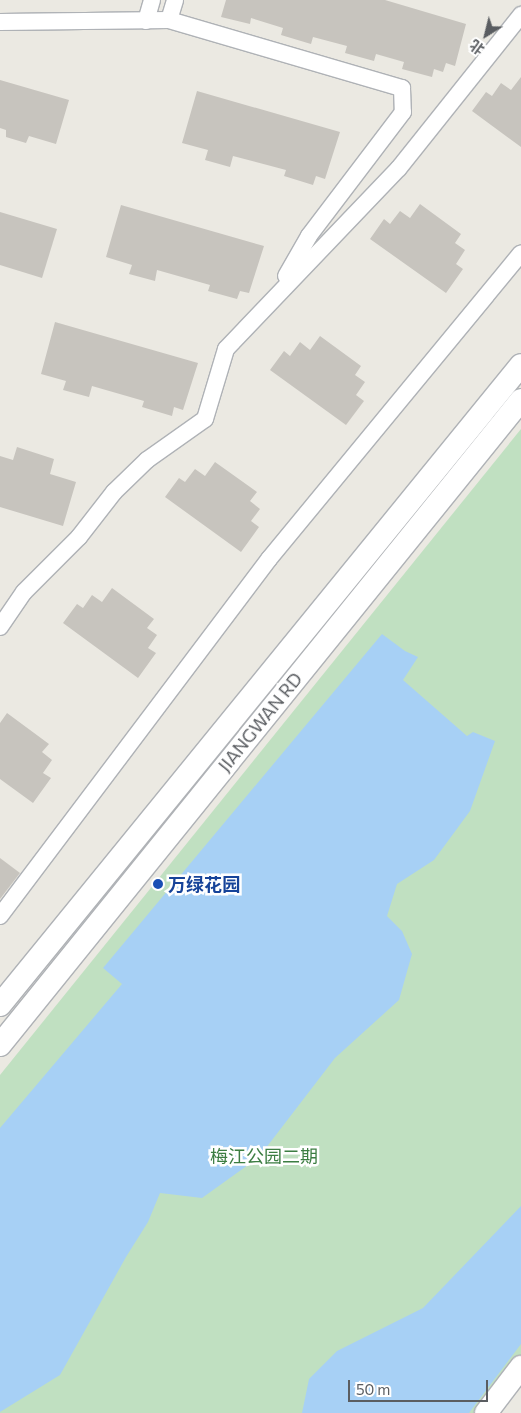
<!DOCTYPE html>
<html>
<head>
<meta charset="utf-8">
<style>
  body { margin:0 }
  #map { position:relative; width:521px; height:1413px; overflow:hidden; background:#ebe9e2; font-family:Commissioner,"Noto Sans SC",sans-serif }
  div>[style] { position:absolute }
  .green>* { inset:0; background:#c0e0c1 }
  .water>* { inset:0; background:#a7d0f5 }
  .building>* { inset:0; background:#c7c4be }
  .roads { filter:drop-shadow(1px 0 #afb2b6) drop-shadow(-1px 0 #afb2b6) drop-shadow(0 1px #afb2b6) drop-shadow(0 -1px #afb2b6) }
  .street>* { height:16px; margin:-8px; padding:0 8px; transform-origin:8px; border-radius:8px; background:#fff }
  .secondary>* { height:22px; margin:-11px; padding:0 11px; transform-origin:11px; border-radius:11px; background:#fff }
  .dots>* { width:14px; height:14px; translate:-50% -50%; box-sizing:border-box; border:2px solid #fff; border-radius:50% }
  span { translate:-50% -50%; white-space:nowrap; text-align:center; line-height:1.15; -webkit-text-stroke:5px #fff; paint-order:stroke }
  .street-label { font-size:18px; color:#5a5d61 }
  .transit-label { font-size:18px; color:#164399; font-weight:700 }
  .left { translate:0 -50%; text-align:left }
  .park-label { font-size:18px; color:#3c7d42 }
  .north { position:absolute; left:461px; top:10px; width:50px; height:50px; -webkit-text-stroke:4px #fff; paint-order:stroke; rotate:216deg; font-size:14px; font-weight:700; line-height:20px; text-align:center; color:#5a5d61 }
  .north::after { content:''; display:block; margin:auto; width:18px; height:22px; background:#5a5d61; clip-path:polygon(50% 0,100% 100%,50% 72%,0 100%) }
  .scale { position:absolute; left:348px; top:1380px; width:140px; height:22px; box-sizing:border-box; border:2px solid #5a5d61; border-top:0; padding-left:6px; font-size:15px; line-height:18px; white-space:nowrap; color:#5a5d61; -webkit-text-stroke:4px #fff; paint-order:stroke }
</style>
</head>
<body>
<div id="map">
  <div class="green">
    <i style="clip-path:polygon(521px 429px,521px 1366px,486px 1413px,0 1413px,0 1075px)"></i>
  </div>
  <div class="water">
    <i style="clip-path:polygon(382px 634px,405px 651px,418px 657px,403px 680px,467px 736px,473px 732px,495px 741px,470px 811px,434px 860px,397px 884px,387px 916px,402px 931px,412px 954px,399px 1000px,335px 1058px,259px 1157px,202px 1198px,160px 1193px,148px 1222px,126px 1257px,60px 1375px,0 1412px,0 1128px,122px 984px,103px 968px)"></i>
    <i style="clip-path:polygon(521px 1206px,521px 1344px,469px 1413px,302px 1413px,309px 1379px,337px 1351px,423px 1308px)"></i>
  </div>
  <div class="building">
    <i style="clip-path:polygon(226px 0,385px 0,466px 24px,455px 66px,446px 63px,443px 72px,434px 69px,432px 77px,402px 69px,404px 62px,376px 54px,374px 61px,345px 53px,347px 46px,313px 37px,311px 44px,281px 35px,283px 28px,251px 18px,250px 24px,221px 17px)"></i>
    <i style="clip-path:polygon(521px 77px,521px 147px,472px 111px,486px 92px,492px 96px,501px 83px,511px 90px)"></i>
    <i style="clip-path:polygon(0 80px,69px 100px,56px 144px,29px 136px,26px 143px,6px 137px,6px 130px,0 128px)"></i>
    <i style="clip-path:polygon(197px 91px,340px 132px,325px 179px,316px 176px,313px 185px,284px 176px,286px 170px,233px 156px,230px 167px,205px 160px,208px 150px,182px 143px)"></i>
    <i style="clip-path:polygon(420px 204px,461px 234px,455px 243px,465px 250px,456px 264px,463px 269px,446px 293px,370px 239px,384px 219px,390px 224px,400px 211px,410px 218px)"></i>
    <i style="clip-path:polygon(121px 205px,264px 246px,249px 293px,240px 291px,237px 299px,208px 291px,210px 285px,157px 270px,155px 281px,129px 274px,132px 265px,106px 257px)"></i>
    <i style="clip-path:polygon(0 212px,57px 229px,42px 278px,0 265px)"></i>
    <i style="clip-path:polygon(55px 322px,198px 363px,183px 410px,174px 407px,172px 416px,142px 407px,144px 401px,92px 386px,89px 397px,63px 390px,66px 381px,41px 374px)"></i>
    <i style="clip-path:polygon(320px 336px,361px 366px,355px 375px,365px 382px,356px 395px,364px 401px,346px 425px,270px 370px,284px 351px,290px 356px,300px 342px,310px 350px)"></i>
    <i style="clip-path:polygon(17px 447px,54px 459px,50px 474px,76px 482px,63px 526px,0 507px,0 456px,13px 460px)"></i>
    <i style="clip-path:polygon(215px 462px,257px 492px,250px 501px,260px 509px,251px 521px,259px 527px,241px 552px,165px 497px,179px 478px,185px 482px,195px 469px,205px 476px)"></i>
    <i style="clip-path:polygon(112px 588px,154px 619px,147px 628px,157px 635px,148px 648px,156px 653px,138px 678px,63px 623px,77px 604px,83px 608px,92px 595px,102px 602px)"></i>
    <i style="clip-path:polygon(7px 713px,49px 744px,42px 752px,52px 760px,43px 773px,51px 778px,33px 803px,0 779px,0 723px)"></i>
    <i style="clip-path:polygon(0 858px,20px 873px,0 899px)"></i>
  </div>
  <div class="roads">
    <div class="street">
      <i style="left:169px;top:20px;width:243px;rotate:16.3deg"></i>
      <i style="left:402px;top:88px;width:24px;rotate:88deg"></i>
      <i style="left:403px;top:112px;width:156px;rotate:127.2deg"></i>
      <i style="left:309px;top:236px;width:46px;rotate:119.9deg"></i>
      <i style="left:146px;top:21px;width:22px;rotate:-74deg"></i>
      <i style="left:0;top:22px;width:169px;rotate:-0.7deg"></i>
      <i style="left:169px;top:20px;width:21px;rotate:-73deg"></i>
      <i style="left:0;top:627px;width:42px;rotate:-55.6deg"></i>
      <i style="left:24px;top:592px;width:78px;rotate:-45deg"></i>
      <i style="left:79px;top:537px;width:57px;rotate:-52.1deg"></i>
      <i style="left:114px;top:492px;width:46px;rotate:-44.1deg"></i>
      <i style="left:147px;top:460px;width:71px;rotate:-35.3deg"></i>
      <i style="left:205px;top:419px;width:73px;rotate:-73.3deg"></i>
      <i style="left:226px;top:349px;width:250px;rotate:-46.3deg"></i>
      <i style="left:399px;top:168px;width:196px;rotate:-51.4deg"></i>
      <i style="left:0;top:916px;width:447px;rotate:-53deg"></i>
      <i style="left:269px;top:559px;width:396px;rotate:-50.5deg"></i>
    </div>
    <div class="secondary">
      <i style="left:0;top:1005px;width:825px;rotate:-50.85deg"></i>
      <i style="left:0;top:1045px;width:829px;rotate:-51.07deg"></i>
      <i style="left:486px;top:1413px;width:58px;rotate:-52.7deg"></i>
    </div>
  </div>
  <div class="dots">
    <i style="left:158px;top:884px;background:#1a4fb4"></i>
  </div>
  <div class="street-label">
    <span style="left:260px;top:722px;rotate:-51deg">JIANGWAN RD</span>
  </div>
  <div class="transit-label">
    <span class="left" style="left:168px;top:884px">万绿花园</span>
  </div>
  <div class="park-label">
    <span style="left:264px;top:1156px">梅江公园二期</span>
  </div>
  <div class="north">北</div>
  <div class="scale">50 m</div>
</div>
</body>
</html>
